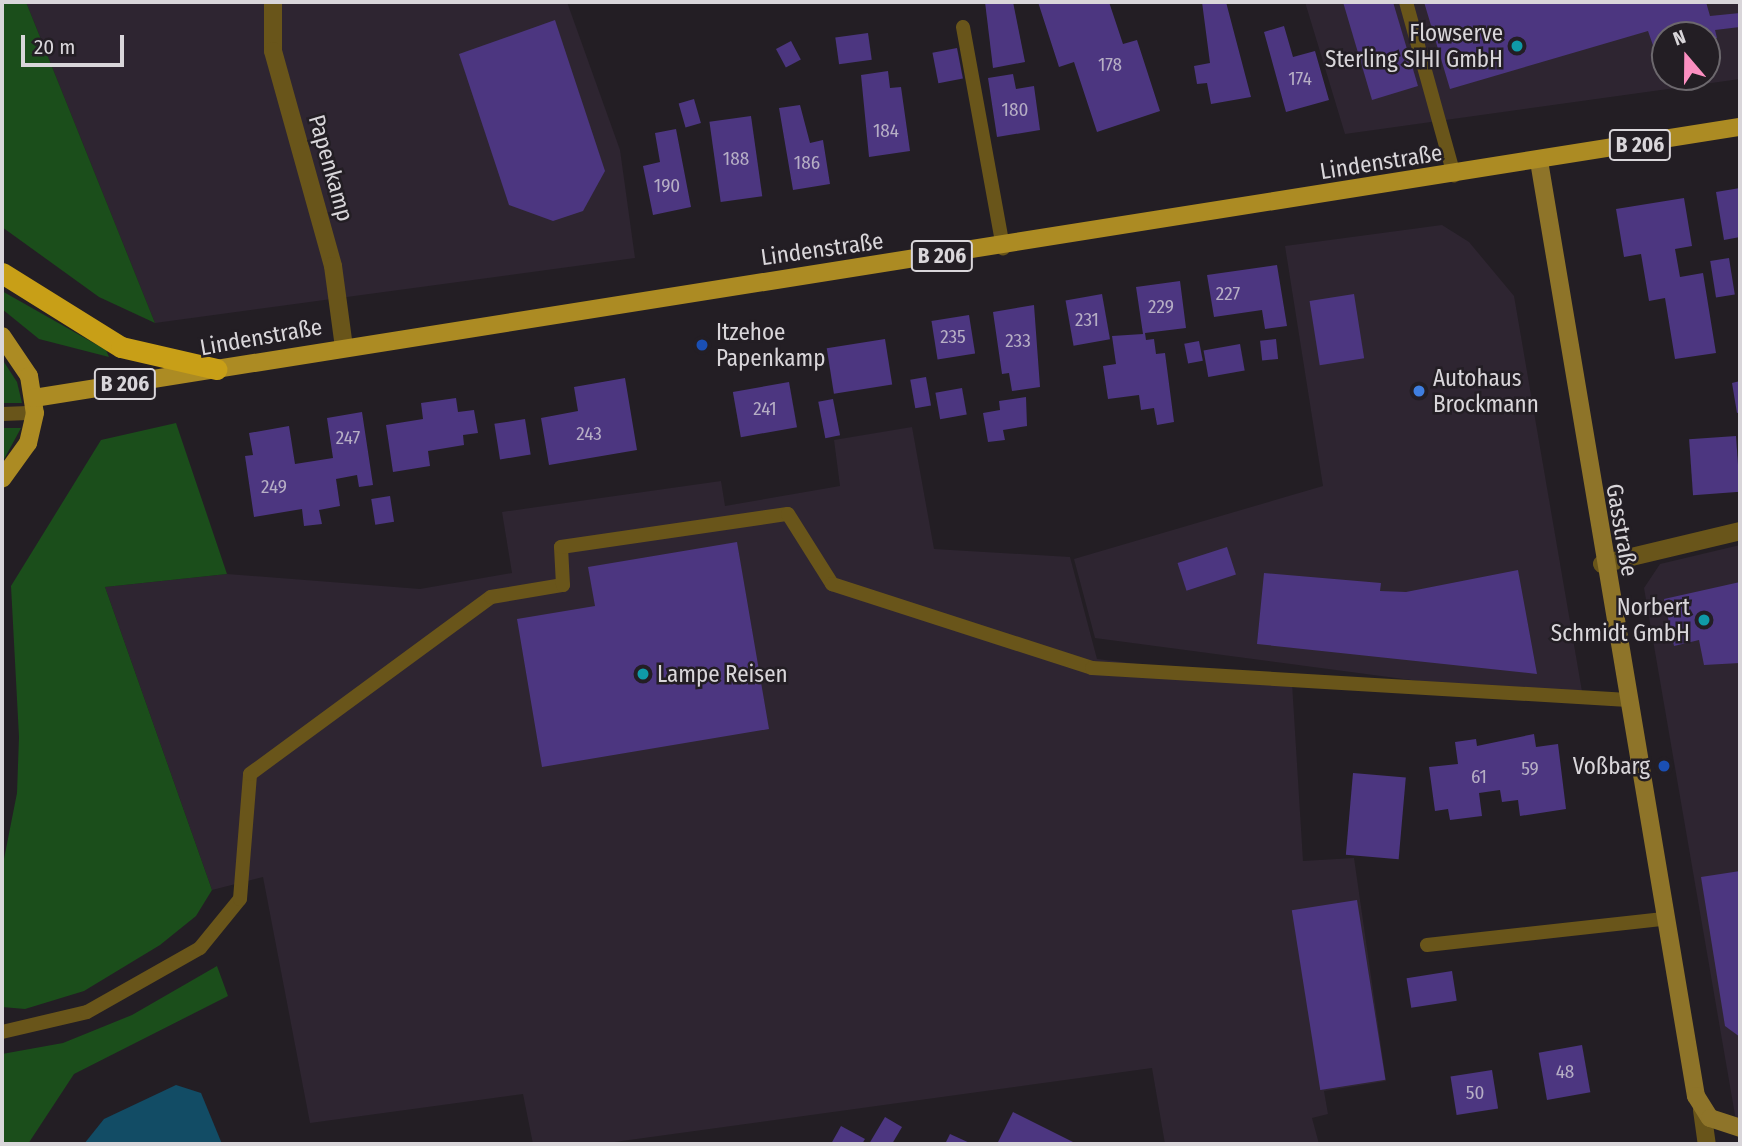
<!DOCTYPE html>
<html>
<head>
<meta charset="utf-8">
<style>
  body { margin:0 }
  #map { position:relative; width:1742px; height:1146px; overflow:hidden; background:#231e24; font-family:"Fira Sans Condensed",sans-serif }
  div>[style] { position:absolute }
  .built>* { inset:0; background:#2e2531 }
  .green>* { inset:0; background:#1b4e1b }
  .water>* { inset:0; background:#124c65 }
  .building>* { inset:0; background:#4c3680; transform-origin:0 0 }
  .lane>* { height:14px; margin:-7px; padding:0 7px; transform-origin:7px; border-radius:7px; background:#69551a }
  .street>* { height:18px; margin:-9px; padding:0 9px; transform-origin:9px; border-radius:9px; background:#69551a }
  .secondary>* { height:18px; margin:-9px; padding:0 9px; transform-origin:9px; border-radius:9px; background:#8e7429 }
  .primary>* { height:18px; margin:-9px; padding:0 9px; transform-origin:9px; border-radius:9px; background:#ac8b23 }
  .highway>* { height:21px; margin:-10.5px; padding:0 10.5px; transform-origin:10.5px; border-radius:10.5px; background:#c89f17 }
  .dots>* { width:19px; height:19px; translate:-50% -50%; box-sizing:border-box; border:4px solid #231e24; border-radius:50% }
  span { translate:-50% -50%; white-space:nowrap; text-align:center; line-height:1.15; -webkit-text-stroke:5px #231e24; paint-order:stroke }
  .number-label { font-size:19px; color:#b6aec4 }
  .number-label span { -webkit-text-stroke-width:0 }
  .shield-label span { padding:2px 5px; background:#231e24; border:2px solid; border-radius:5px; -webkit-text-stroke-width:0 }
  .shield-label { font-size:21px; color:#d9d6da; font-weight:700 }
  .poi-label { font-size:23px; color:#d9d6da }
  .right { translate:-100% -50%; text-align:right }
  .left { translate:0 -50%; text-align:left }
  .street-label { font-size:23px; color:#d9d6da }
  .frame { position:absolute; inset:0; border:4px solid #d9d6da; pointer-events:none }
  .north { position:absolute; left:1651px; top:21px; width:70px; height:70px; box-sizing:border-box; background:#231e24; border:2px solid #6c686d; border-radius:50%; rotate:340deg; font-size:19px; font-weight:700; line-height:28px; text-align:center; color:#d9d6da }
  .north::after { content:''; display:block; margin:auto; width:24px; height:32px; background:#fc8fc1; clip-path:polygon(50% 0,100% 100%,50% 72%,0 100%) }
  .scale { position:absolute; left:21px; top:35px; width:103px; height:32px; box-sizing:border-box; border:4px solid #d9d6da; border-top:0; padding-left:9px; font-size:21px; line-height:24px; white-space:nowrap; color:#d9d6da; -webkit-text-stroke:5px #231e24; paint-order:stroke }
</style>
</head>
<body>
<div id="map">
  <div class="built">
    <i style="clip-path:polygon(26px 2px,567px 2px,620px 150px,635px 258px,155px 323px)"></i>
    <i style="clip-path:polygon(evenodd,1305px 2px,1740px 2px,1740px 79px,1345px 134px,1305px 2px,1665px 35px,1707px 35px,1707px 77px,1665px 77px,1665px 35px)"></i>
    <i style="clip-path:polygon(1442px 225px,1469px 242px,1514px 296px,1584px 703px,1095px 638px,1074px 559px,1323px 486px,1285px 246px)"></i>
    <i style="clip-path:polygon(912px 427px,934px 549px,1070px 557px,1097px 659px,1292px 683px,1303px 861px,1354px 858px,1386px 1081px,1324px 1091px,1328px 1114px,1312px 1118px,1319px 1144px,1165px 1144px,1152px 1068px,600px 1144px,533px 1144px,523px 1094px,310px 1123px,263px 877px,212px 890px,105px 587px,227px 574px,420px 589px,512px 573px,502px 512px,721px 481px,725px 506px,840px 486px,834px 440px)"></i>
    <i style="clip-path:polygon(1740px 545px,1740px 1144px,1644px 588px,1660px 564px)"></i>
  </div>
  <div class="green">
    <i style="clip-path:polygon(2px 2px,26px 2px,155px 323px,99px 297px,2px 227px)"></i>
    <i style="clip-path:polygon(2px 291px,106px 350px,109px 357px,39px 339px,2px 309px)"></i>
    <i style="clip-path:polygon(2px 359px,17px 382px,22px 403px,2px 403px)"></i>
    <i style="clip-path:polygon(176px 423px,227px 574px,105px 587px,212px 890px,196px 916px,160px 945px,84px 991px,25px 1009px,2px 1007px,2px 869px,17px 793px,19px 737px,11px 586px,101px 440px)"></i>
    <i style="clip-path:polygon(2px 428px,21px 428px,2px 463px)"></i>
    <i style="clip-path:polygon(217px 966px,228px 996px,74px 1074px,28px 1144px,2px 1144px,2px 1054px,63px 1043px,132px 1015px)"></i>
  </div>
  <div class="water">
    <i style="clip-path:polygon(176px 1085px,201px 1093px,222px 1144px,84px 1144px,104px 1119px)"></i>
  </div>
  <div class="building">
    <i style="clip-path:polygon(985px 2px,1013px 2px,1025px 62px,993px 68px)"></i>
    <i style="clip-path:polygon(1038px 2px,1109px 2px,1123px 44px,1137px 40px,1160px 111px,1097px 132px,1074px 62px,1059px 67px)"></i>
    <i style="clip-path:polygon(1202px 2px,1226px 2px,1251px 97px,1211px 104px,1207px 83px,1197px 84px,1194px 66px,1210px 63px)"></i>
    <i style="clip-path:polygon(1343px 2px,1393px 2px,1418px 86px,1372px 100px)"></i>
    <i style="clip-path:polygon(1424px 2px,1706px 2px,1710px 16px,1740px 13px,1740px 27px,1715px 30px,1717px 38px,1707px 40px,1707px 35px,1665px 35px,1665px 52px,1656px 54px,1648px 31px,1450px 89px)"></i>
    <i style="clip-path:polygon(555px 20px,605px 171px,583px 211px,553px 221px,509px 205px,459px 54px)"></i>
    <i style="clip-path:polygon(1284px 26px,1293px 57px,1315px 51px,1329px 100px,1286px 112px,1264px 32px)"></i>
    <i style="left:868px;top:33px;width:27px;height:33px;rotate:82deg"></i>
    <i style="left:791px;top:41px;width:21px;height:17px;rotate:62deg"></i>
    <i style="left:957px;top:48px;width:31px;height:25px;rotate:79deg"></i>
    <i style="clip-path:polygon(888px 71px,890px 88px,901px 87px,910px 151px,869px 157px,861px 75px)"></i>
    <i style="clip-path:polygon(1013px 74px,1016px 89px,1034px 86px,1040px 130px,997px 137px,988px 78px)"></i>
    <i style="left:694px;top:99px;width:25px;height:16px;rotate:74deg"></i>
    <i style="clip-path:polygon(800px 105px,810px 143px,823px 140px,830px 184px,793px 190px,779px 108px)"></i>
    <i style="left:751px;top:116px;width:81px;height:42px;rotate:82deg"></i>
    <i style="clip-path:polygon(676px 129px,691px 207px,653px 215px,643px 166px,660px 162px,655px 133px)"></i>
    <i style="clip-path:polygon(1740px 188px,1740px 237px,1724px 240px,1716px 192px)"></i>
    <i style="clip-path:polygon(1684px 198px,1692px 246px,1675px 249px,1680px 277px,1703px 273px,1716px 353px,1675px 359px,1665px 298px,1649px 301px,1641px 254px,1624px 257px,1616px 209px)"></i>
    <i style="left:1729px;top:258px;width:37px;height:19px;rotate:81deg"></i>
    <i style="clip-path:polygon(1277px 265px,1287px 326px,1265px 329px,1262px 310px,1214px 317px,1207px 275px)"></i>
    <i style="clip-path:polygon(1180px 281px,1186px 328px,1145px 333px,1146px 340px,1154px 339px,1156px 354px,1165px 353px,1174px 422px,1157px 425px,1154px 408px,1141px 410px,1139px 395px,1108px 399px,1103px 366px,1116px 364px,1112px 336px,1143px 334px,1136px 287px)"></i>
    <i style="left:1102px;top:294px;width:46px;height:37px;rotate:80deg"></i>
    <i style="left:1354px;top:294px;width:65px;height:45px;rotate:81deg"></i>
    <i style="clip-path:polygon(1034px 305px,1040px 387px,1012px 391px,1009px 373px,1002px 374px,993px 312px)"></i>
    <i style="left:969px;top:315px;width:39px;height:38px;rotate:81deg"></i>
    <i style="left:885px;top:339px;width:46px;height:59px;rotate:81deg"></i>
    <i style="left:1276px;top:339px;width:20px;height:16px;rotate:84deg"></i>
    <i style="left:1199px;top:341px;width:20px;height:15px;rotate:79deg"></i>
    <i style="left:1240px;top:344px;width:27px;height:37px;rotate:80deg"></i>
    <i style="left:926px;top:377px;width:29px;height:16px;rotate:80deg"></i>
    <i style="clip-path:polygon(625px 378px,637px 450px,549px 465px,541px 418px,578px 411px,574px 387px)"></i>
    <i style="clip-path:polygon(1740px 381px,1740px 412px,1737px 413px,1732px 383px)"></i>
    <i style="left:789px;top:382px;width:46px;height:57px;rotate:80deg"></i>
    <i style="left:962px;top:388px;width:27px;height:27px;rotate:80deg"></i>
    <i style="clip-path:polygon(1026px 397px,1027px 426px,1003px 430px,1005px 440px,988px 442px,983px 413px,1000px 410px,999px 401px)"></i>
    <i style="clip-path:polygon(456px 398px,458px 412px,474px 410px,478px 433px,463px 435px,464px 445px,428px 451px,430px 466px,393px 472px,386px 425px,423px 419px,421px 403px)"></i>
    <i style="left:833px;top:399px;width:37px;height:15px;rotate:79deg"></i>
    <i style="clip-path:polygon(362px 412px,373px 485px,359px 487px,357px 475px,336px 479px,340px 506px,319px 510px,322px 524px,304px 526px,302px 509px,254px 517px,245px 456px,253px 455px,249px 433px,289px 426px,295px 464px,333px 458px,327px 418px)"></i>
    <i style="left:525px;top:419px;width:36px;height:31px;rotate:81deg"></i>
    <i style="left:1736px;top:436px;width:56px;height:47px;rotate:86deg"></i>
    <i style="left:390px;top:496px;width:26px;height:19px;rotate:81deg"></i>
    <i style="clip-path:polygon(737px 542px,769px 729px,542px 767px,517px 619px,595px 606px,588px 567px)"></i>
    <i style="left:1227px;top:547px;width:29px;height:52px;rotate:72deg"></i>
    <i style="clip-path:polygon(1518px 570px,1537px 674px,1257px 644px,1264px 573px,1381px 583px,1380px 591px,1406px 592px)"></i>
    <i style="clip-path:polygon(1740px 582px,1740px 663px,1704px 665px,1699px 640px,1674px 646px,1664px 599px)"></i>
    <i style="clip-path:polygon(1534px 734px,1536px 747px,1558px 744px,1566px 809px,1520px 816px,1518px 800px,1502px 802px,1500px 790px,1479px 793px,1482px 816px,1450px 820px,1448px 809px,1435px 811px,1429px 767px,1458px 764px,1455px 742px,1476px 739px,1477px 746px)"></i>
    <i style="left:1353px;top:773px;width:53px;height:82px;rotate:5deg"></i>
    <i style="clip-path:polygon(1740px 871px,1740px 1037px,1725px 1026px,1701px 877px)"></i>
    <i style="left:1357px;top:900px;width:182px;height:66px;rotate:81deg"></i>
    <i style="left:1452px;top:971px;width:30px;height:46px;rotate:81deg"></i>
    <i style="left:1582px;top:1045px;width:48px;height:44px;rotate:80deg"></i>
    <i style="left:1492px;top:1070px;width:39px;height:42px;rotate:81deg"></i>
    <i style="clip-path:polygon(1013px 1112px,1077px 1144px,998px 1142px)"></i>
    <i style="clip-path:polygon(885px 1117px,902px 1127px,892px 1144px,869px 1144px)"></i>
    <i style="clip-path:polygon(841px 1126px,865px 1139px,862px 1144px,831px 1144px)"></i>
    <i style="clip-path:polygon(950px 1134px,972px 1144px,945px 1144px)"></i>
  </div>
  <div class="lane">
    <i style="left:1406px;top:2px;width:180px;rotate:74.5deg"></i>
    <i style="left:963px;top:27px;width:225px;rotate:79.7deg"></i>
    <i style="left:2px;top:414px;width:33px;rotate:-2deg"></i>
    <i style="left:1427px;top:945px;width:238px;rotate:-6.3deg"></i>
    <i style="left:2px;top:1032px;width:87px;rotate:-13.2deg"></i>
    <i style="left:87px;top:1012px;width:130px;rotate:-29.5deg"></i>
    <i style="left:200px;top:948px;width:63px;rotate:-50.8deg"></i>
    <i style="left:240px;top:899px;width:125px;rotate:-85.4deg"></i>
    <i style="left:250px;top:774px;width:299px;rotate:-36.3deg"></i>
    <i style="left:491px;top:597px;width:73px;rotate:-9.5deg"></i>
    <i style="left:563px;top:585px;width:38px;rotate:-93deg"></i>
    <i style="left:561px;top:547px;width:229px;rotate:-8.3deg"></i>
    <i style="left:788px;top:514px;width:83px;rotate:57.8deg"></i>
    <i style="left:832px;top:584px;width:273px;rotate:17.9deg"></i>
    <i style="left:1092px;top:668px;width:537px;rotate:3.42deg"></i>
  </div>
  <div class="street">
    <i style="left:273px;top:2px;width:49px;rotate:90deg"></i>
    <i style="left:273px;top:51px;width:223px;rotate:74.4deg"></i>
    <i style="left:333px;top:266px;width:82px;rotate:82.3deg"></i>
    <i style="left:1602px;top:564px;width:142px;rotate:-13.4deg"></i>
    <i style="left:1702px;top:1110px;width:34px;rotate:82deg"></i>
  </div>
  <div class="secondary">
    <i style="left:1539px;top:161px;width:948px;rotate:80.47deg"></i>
    <i style="left:1696px;top:1096px;width:26px;rotate:58deg"></i>
    <i style="left:1710px;top:1118px;width:32px;rotate:18deg"></i>
  </div>
  <div class="primary">
    <i style="left:2px;top:336px;width:48px;rotate:56deg"></i>
    <i style="left:29px;top:376px;width:37px;rotate:81deg"></i>
    <i style="left:35px;top:413px;width:31px;rotate:103deg"></i>
    <i style="left:28px;top:443px;width:44px;rotate:125.8deg"></i>
    <i style="left:34px;top:398px;width:1727px;rotate:-9.03deg"></i>
  </div>
  <div class="highway">
    <i style="left:2px;top:273px;width:140px;rotate:31.9deg"></i>
    <i style="left:121px;top:347px;width:98px;rotate:13deg"></i>
  </div>
  <div class="dots">
    <i style="left:1517px;top:46px;background:#0f9aa8"></i>
    <i style="left:702px;top:345px;background:#1a4fb4"></i>
    <i style="left:1419px;top:391px;background:#3f7fe0"></i>
    <i style="left:1704px;top:620px;background:#0f9aa8"></i>
    <i style="left:643px;top:674px;background:#0f9aa8"></i>
    <i style="left:1664px;top:766px;background:#1a4fb4"></i>
  </div>
  <div class="number-label">
    <span style="left:1110px;top:65px">178</span>
    <span style="left:1300px;top:79px">174</span>
    <span style="left:1015px;top:110px">180</span>
    <span style="left:886px;top:131px">184</span>
    <span style="left:736px;top:159px">188</span>
    <span style="left:807px;top:163px">186</span>
    <span style="left:667px;top:186px">190</span>
    <span style="left:1228px;top:294px">227</span>
    <span style="left:1161px;top:307px">229</span>
    <span style="left:1087px;top:320px">231</span>
    <span style="left:953px;top:337px">235</span>
    <span style="left:1018px;top:341px">233</span>
    <span style="left:765px;top:409px">241</span>
    <span style="left:589px;top:434px">243</span>
    <span style="left:348px;top:438px">247</span>
    <span style="left:274px;top:487px">249</span>
    <span style="left:1530px;top:769px">59</span>
    <span style="left:1479px;top:777px">61</span>
    <span style="left:1565px;top:1072px">48</span>
    <span style="left:1475px;top:1093px">50</span>
  </div>
  <div class="shield-label">
    <span style="left:1640px;top:145px">B 206</span>
    <span style="left:942px;top:256px">B 206</span>
    <span style="left:125px;top:384px">B 206</span>
  </div>
  <div class="poi-label">
    <span class="right" style="left:1503px;top:46px">Flowserve<br>Sterling SIHI GmbH</span>
    <span class="left" style="left:716px;top:345px">Itzehoe<br>Papenkamp</span>
    <span class="left" style="left:1433px;top:391px">Autohaus<br>Brockmann</span>
    <span class="right" style="left:1690px;top:620px">Norbert<br>Schmidt GmbH</span>
    <span class="left" style="left:657px;top:674px">Lampe Reisen</span>
    <span class="right" style="left:1650px;top:766px">Voßbarg</span>
  </div>
  <div class="street-label">
    <span style="left:1381px;top:162px;rotate:-9deg">Lindenstraße</span>
    <span style="left:331px;top:168px;rotate:74deg">Papenkamp</span>
    <span style="left:822px;top:249px;rotate:-8deg">Lindenstraße</span>
    <span style="left:261px;top:337px;rotate:-10deg">Lindenstraße</span>
    <span style="left:1622px;top:530px;rotate:80deg">Gasstraße</span>
  </div>
  <div class="frame"></div>
  <div class="north">N</div>
  <div class="scale">20 m</div>
</div>
</body>
</html>
